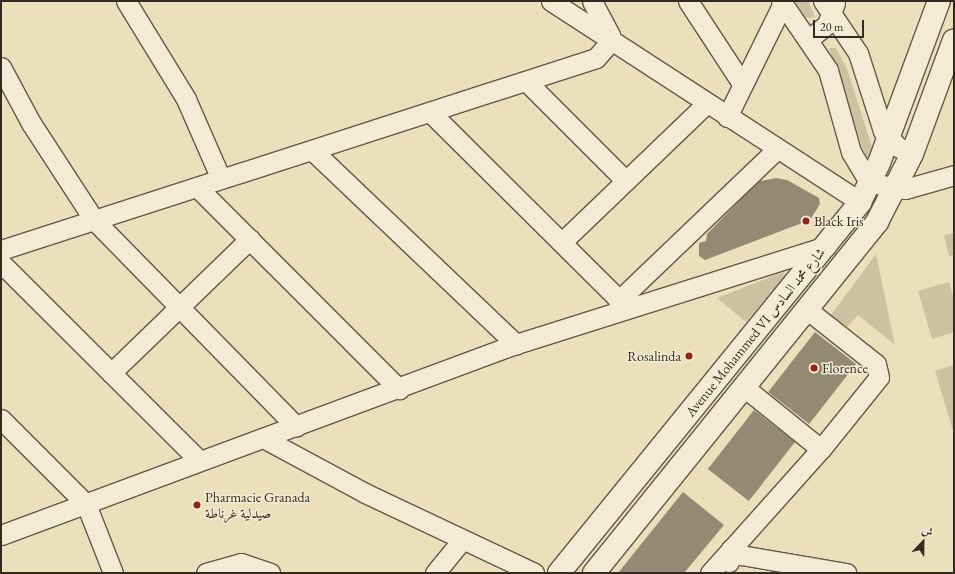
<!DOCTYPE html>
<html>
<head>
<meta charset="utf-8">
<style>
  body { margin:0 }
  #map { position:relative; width:955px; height:574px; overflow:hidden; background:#ece0bc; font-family:"EB Garamond",Amiri,serif }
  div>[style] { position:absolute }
  .green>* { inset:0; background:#cdc1a2 }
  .building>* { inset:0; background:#948972; transform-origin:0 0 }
  .roads { filter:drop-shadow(1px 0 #635848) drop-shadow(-1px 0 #635848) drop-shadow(0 1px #635848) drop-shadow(0 -1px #635848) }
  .street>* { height:19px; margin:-9.5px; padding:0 9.5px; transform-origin:9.5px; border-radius:9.5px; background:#f3ebd3 }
  .secondary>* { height:22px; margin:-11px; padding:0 11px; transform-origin:11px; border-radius:11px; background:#f3ebd3 }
  .dots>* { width:11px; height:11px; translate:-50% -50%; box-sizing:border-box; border:2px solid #f3ebd3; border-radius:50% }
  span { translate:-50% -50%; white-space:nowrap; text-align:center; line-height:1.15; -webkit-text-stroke:3px #f3ebd3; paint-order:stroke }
  .poi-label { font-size:14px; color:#352a21 }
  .left { translate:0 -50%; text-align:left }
  .right { translate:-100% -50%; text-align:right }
  .street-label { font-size:14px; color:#352a21 }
  .frame { position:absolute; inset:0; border:2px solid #352a21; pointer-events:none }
  .north { position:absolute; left:903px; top:522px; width:40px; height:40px; -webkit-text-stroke:3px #f3ebd3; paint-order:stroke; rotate:22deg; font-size:11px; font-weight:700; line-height:16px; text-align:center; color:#352a21 }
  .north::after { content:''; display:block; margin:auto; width:14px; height:18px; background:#352a21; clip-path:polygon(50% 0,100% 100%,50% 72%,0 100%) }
  .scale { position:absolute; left:813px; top:20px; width:51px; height:18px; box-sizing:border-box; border:2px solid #352a21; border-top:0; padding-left:5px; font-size:12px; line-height:14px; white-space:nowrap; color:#352a21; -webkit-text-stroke:3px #f3ebd3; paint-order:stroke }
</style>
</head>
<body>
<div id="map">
  <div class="green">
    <i style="clip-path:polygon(795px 1px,808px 1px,815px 17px,806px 18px)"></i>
    <i style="clip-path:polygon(829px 48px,836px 48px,847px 69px,873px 150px,866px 158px)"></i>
    <i style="clip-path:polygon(954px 233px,954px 255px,949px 256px,944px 235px)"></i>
    <i style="clip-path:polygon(876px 254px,895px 345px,858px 315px,847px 327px,831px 315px)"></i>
    <i style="clip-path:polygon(783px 272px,786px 275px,746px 322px,717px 298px)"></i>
    <i style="clip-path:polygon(949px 282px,954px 299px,954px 332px,932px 339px,918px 291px)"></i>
    <i style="clip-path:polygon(954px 365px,954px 434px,935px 371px)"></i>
  </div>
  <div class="building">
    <i style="clip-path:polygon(776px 178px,787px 180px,819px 198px,820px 204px,810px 220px,705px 260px,699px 256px,699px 243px,706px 241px,707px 234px,750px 190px,760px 181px)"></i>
    <i style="left:815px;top:332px;width:52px;height:76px;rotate:38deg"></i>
    <i style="left:754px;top:410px;width:52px;height:75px;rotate:38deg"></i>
    <i style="clip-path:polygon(683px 492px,724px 525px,684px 573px,618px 573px)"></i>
  </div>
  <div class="roads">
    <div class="street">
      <i style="left:126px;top:1px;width:115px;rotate:58.5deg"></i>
      <i style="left:186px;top:99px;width:87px;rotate:66.4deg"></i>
      <i style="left:551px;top:1px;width:369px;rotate:33deg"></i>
      <i style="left:688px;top:1px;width:100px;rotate:56.8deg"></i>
      <i style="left:781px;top:1px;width:83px;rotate:55.7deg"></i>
      <i style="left:828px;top:70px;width:85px;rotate:74.3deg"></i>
      <i style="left:851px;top:152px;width:27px;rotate:59deg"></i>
      <i style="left:865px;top:175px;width:19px;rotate:32deg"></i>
      <i style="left:881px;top:185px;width:24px;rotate:9deg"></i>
      <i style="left:905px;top:189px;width:51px;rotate:-15.9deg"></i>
      <i style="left:823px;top:1px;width:63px;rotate:56.1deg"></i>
      <i style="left:858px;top:53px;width:82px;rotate:72.2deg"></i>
      <i style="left:883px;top:131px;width:22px;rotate:47deg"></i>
      <i style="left:898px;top:147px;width:16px;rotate:27deg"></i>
      <i style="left:808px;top:40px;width:25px;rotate:-40deg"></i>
      <i style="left:827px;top:24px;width:22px;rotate:-69deg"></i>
      <i style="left:1px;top:67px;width:64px;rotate:61.8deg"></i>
      <i style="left:31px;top:123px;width:116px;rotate:57deg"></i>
      <i style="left:94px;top:220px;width:289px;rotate:45.6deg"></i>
      <i style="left:526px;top:81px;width:141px;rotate:45deg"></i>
      <i style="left:430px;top:112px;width:267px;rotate:44.8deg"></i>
      <i style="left:619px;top:300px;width:11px;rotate:95deg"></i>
      <i style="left:727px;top:117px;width:127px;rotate:-63.8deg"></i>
      <i style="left:312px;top:150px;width:282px;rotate:43.6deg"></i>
      <i style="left:197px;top:187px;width:286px;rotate:45deg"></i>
      <i style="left:562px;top:242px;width:199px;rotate:-43.8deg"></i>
      <i style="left:1px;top:250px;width:625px;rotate:-17.88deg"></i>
      <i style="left:596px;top:58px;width:21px;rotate:-49deg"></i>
      <i style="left:610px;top:42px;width:7px;rotate:-90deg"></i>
      <i style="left:610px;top:35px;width:38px;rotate:-118deg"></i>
      <i style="left:1px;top:263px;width:279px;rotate:44.9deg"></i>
      <i style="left:619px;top:300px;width:219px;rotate:-43.7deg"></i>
      <i style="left:111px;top:373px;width:193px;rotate:-44deg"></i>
      <i style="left:745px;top:388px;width:97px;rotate:38.8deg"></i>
      <i style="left:1px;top:419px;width:120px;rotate:45deg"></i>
      <i style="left:86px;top:504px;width:74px;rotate:68.6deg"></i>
      <i style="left:263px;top:438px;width:116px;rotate:28.3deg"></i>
      <i style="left:365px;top:493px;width:187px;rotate:25.3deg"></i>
      <i style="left:1px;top:535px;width:549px;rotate:-20.35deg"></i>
      <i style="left:516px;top:344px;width:325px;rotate:-17.5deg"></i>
      <i style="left:729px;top:562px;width:13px;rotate:-81deg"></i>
      <i style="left:731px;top:549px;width:12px;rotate:31deg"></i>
      <i style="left:741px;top:555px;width:107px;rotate:9.7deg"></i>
      <i style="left:206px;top:573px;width:36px;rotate:-16deg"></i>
      <i style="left:241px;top:563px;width:31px;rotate:19deg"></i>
      <i style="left:435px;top:573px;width:43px;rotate:-50.7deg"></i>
      <i style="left:710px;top:573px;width:166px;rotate:-48.2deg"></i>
      <i style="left:821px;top:449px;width:92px;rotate:-51.1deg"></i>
      <i style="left:879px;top:377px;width:13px;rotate:-103deg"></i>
      <i style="left:876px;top:364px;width:85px;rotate:-141.7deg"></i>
    </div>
    <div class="secondary">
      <i style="left:559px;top:573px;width:478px;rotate:-50.9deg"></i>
      <i style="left:860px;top:202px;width:43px;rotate:-64deg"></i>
      <i style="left:879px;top:163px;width:173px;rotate:-69.7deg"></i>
      <i style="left:594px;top:573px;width:451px;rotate:-51.1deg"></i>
      <i style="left:877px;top:222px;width:76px;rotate:-62.8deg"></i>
      <i style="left:912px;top:154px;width:121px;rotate:-69.8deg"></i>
    </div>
  </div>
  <div class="dots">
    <i style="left:806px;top:221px;background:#8f2418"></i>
    <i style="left:689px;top:356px;background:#8f2418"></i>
    <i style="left:814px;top:368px;background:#8f2418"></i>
    <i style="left:197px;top:505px;background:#8f2418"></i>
  </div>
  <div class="poi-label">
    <span class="left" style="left:814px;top:221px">Black Iris</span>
    <span class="right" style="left:681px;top:356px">Rosalinda</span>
    <span class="left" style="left:822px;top:368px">Florence</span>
    <span class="left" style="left:205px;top:505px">Pharmacie Granada<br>صيدلية غرناطة</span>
  </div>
  <div class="street-label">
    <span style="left:755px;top:332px;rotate:-51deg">Avenue Mohammed VI شارع محمد السادس</span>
  </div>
  <div class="frame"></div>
  <div class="north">ش</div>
  <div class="scale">20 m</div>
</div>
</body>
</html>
